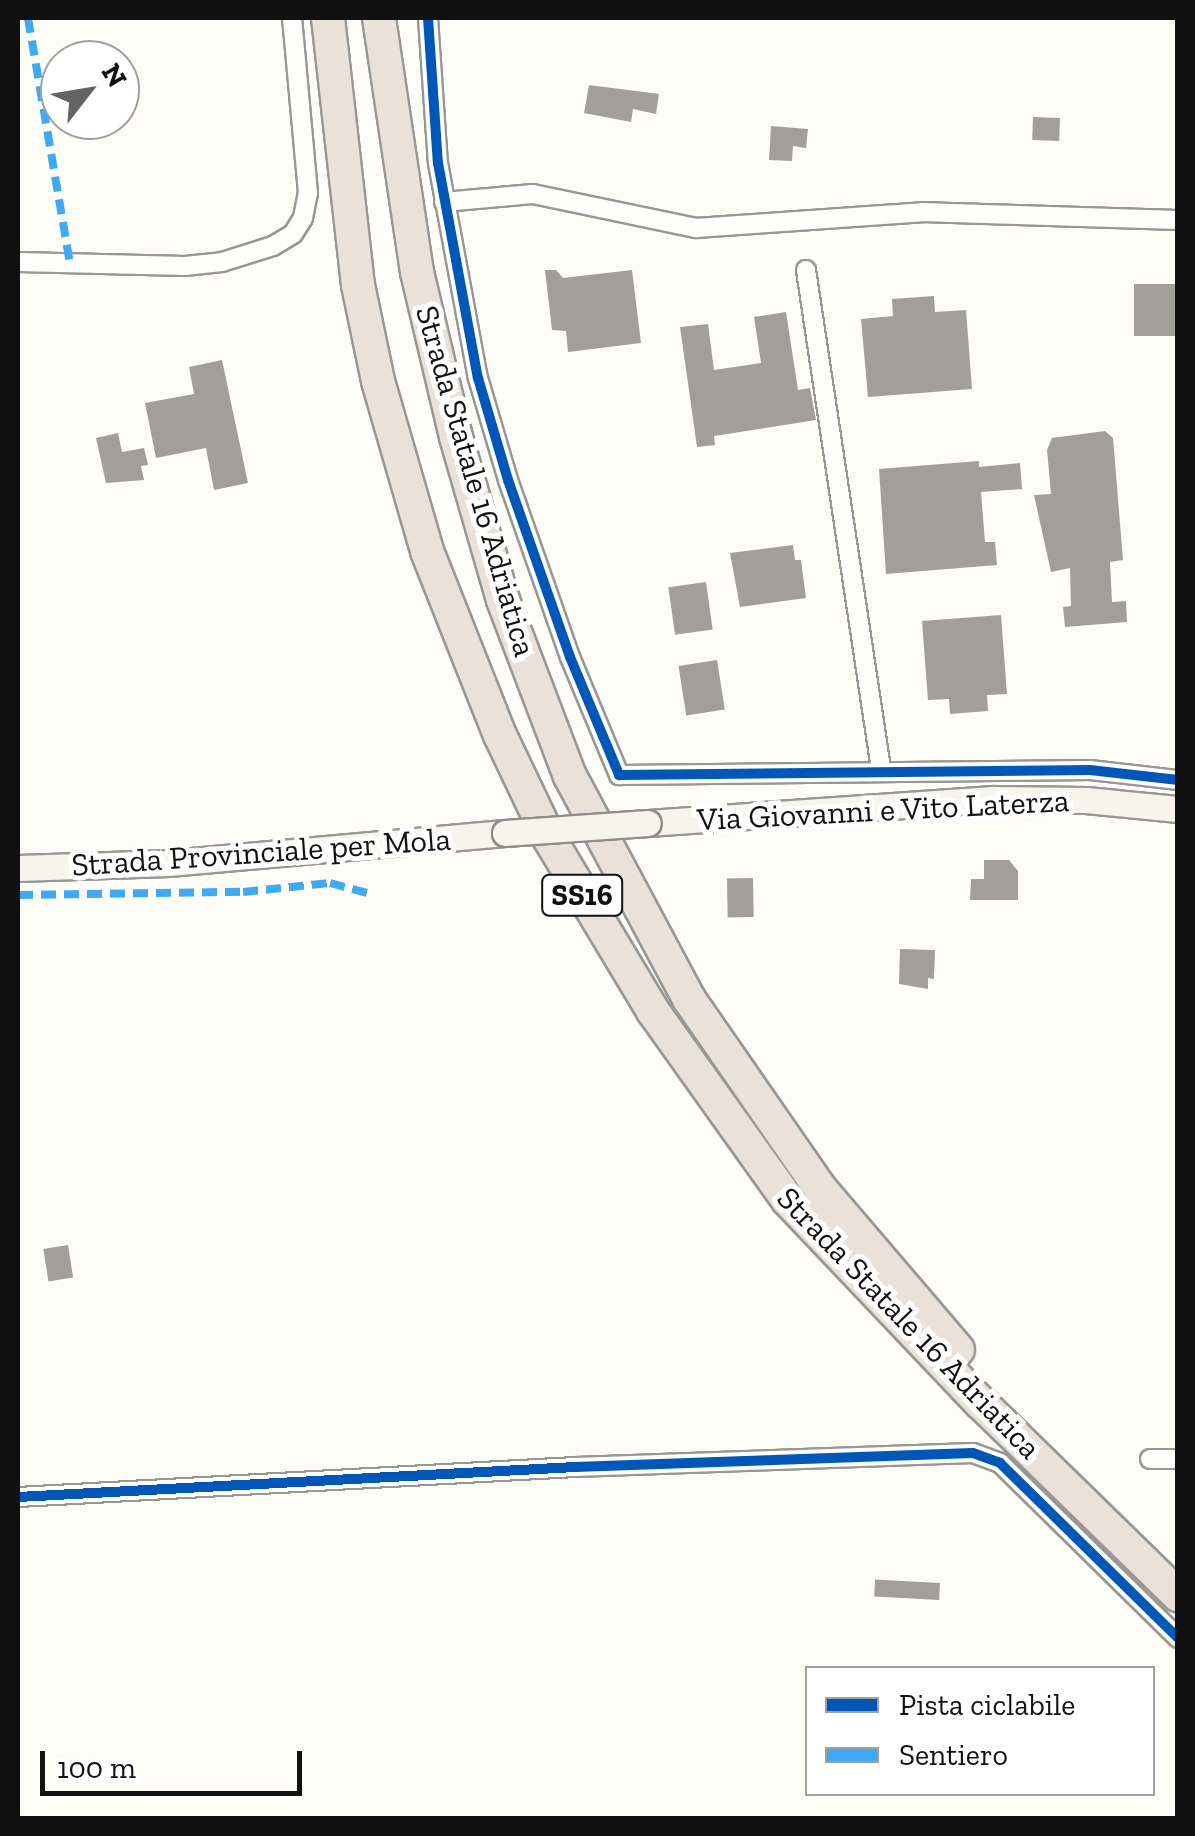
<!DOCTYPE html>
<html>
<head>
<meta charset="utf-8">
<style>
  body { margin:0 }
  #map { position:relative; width:1195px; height:1836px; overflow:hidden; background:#fdfcf7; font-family:"Zilla Slab",serif }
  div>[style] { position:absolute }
  .building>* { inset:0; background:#a19f9c; transform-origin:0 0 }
  .roads { filter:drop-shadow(2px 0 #979795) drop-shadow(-2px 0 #979795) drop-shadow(0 2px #979795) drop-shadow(0 -2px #979795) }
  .street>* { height:18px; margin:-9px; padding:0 9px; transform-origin:9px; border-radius:9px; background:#fffffe }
  .secondary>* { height:25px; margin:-12.5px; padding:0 12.5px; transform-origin:12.5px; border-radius:12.5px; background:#f6f4eb }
  .highway>* { height:32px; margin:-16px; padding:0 16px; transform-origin:16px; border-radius:16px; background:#eae1d8 }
  .bridges { filter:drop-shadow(2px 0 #8e8d8b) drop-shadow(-2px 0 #8e8d8b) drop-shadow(0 2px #8e8d8b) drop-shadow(0 -2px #8e8d8b) }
  .secondary-bridge>* { height:25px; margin:-12.5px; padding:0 12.5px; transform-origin:12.5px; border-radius:12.5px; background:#f6f4eb }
  .quiet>* { height:8px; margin-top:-4px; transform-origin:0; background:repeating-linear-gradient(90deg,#3fa9f5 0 15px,transparent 0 23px) }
  .cycleway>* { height:10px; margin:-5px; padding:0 5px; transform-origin:5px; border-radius:5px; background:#0057b8 }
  span { translate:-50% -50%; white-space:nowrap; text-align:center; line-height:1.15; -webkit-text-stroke:10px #fff; paint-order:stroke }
  .shield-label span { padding:2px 8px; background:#fff; border:2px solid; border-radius:8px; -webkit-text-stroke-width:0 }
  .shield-label { font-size:30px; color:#111; font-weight:700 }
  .street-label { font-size:32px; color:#111 }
  .frame { position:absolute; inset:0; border:20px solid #111; pointer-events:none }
  .legend { position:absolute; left:805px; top:1666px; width:350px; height:130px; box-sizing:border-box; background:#fff; border:2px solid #a0a0a0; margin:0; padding:12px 18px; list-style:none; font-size:30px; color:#111 }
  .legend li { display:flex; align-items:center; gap:20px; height:50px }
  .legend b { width:50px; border:2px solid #a0a0a0 }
  .north { position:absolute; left:40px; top:40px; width:100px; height:100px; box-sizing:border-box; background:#fff; border:2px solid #a0a0a0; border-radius:50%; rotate:59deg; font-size:28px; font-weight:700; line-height:40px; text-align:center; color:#111 }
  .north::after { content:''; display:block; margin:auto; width:35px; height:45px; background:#646362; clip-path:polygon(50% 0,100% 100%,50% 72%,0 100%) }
  .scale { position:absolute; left:40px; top:1751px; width:262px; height:45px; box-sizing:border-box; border:5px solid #111; border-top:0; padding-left:12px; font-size:30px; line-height:35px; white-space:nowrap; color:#111; -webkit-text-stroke:8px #fff; paint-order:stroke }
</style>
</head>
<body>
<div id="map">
  <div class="building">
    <i style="clip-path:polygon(589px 85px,659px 94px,656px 114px,633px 109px,631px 122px,584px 113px)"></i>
    <i style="left:1033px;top:117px;width:27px;height:23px;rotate:2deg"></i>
    <i style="clip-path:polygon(771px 126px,808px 129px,806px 148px,793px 146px,792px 161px,769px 160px)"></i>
    <i style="clip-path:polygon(545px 270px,556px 270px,563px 278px,632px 270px,641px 343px,568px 352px,566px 331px,552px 330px)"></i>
    <i style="left:1134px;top:284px;width:44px;height:52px"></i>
    <i style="clip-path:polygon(934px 296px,935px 312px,966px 310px,972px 389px,868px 397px,861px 319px,893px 316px,892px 299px)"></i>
    <i style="clip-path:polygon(786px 312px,798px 390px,810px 388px,816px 420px,714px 436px,715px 445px,697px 447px,680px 327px,708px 324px,714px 370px,761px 363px,754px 317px)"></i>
    <i style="clip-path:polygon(222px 360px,248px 483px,214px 490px,206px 448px,156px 458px,145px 403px,194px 394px,189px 367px)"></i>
    <i style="clip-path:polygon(1105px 431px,1113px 438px,1123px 560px,1110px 562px,1112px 602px,1126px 601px,1127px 622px,1065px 627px,1063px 607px,1071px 606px,1070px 568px,1051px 572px,1034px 495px,1051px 494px,1047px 450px,1052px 438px)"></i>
    <i style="clip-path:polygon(118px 433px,122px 452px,144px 448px,148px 465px,141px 466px,144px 480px,106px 483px,96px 438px)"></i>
    <i style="clip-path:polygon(979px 461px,979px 467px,1020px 463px,1022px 489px,981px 492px,985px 542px,995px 542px,997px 565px,886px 574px,879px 469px)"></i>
    <i style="clip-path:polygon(793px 545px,795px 560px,801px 560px,806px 598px,740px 607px,730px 553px)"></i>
    <i style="left:706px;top:582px;width:48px;height:38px;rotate:82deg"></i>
    <i style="clip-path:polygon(1001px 615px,1007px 694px,987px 695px,988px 711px,950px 714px,949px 699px,928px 700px,922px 621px)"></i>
    <i style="left:717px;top:660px;width:50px;height:39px;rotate:81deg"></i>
    <i style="clip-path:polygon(984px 860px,1009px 860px,1018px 871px,1018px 900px,970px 900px,971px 879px,984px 879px)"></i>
    <i style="left:753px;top:878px;width:39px;height:26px;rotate:89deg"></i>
    <i style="clip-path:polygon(900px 949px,935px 950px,934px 979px,928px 978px,928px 989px,899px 984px)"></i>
    <i style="left:68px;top:1245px;width:33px;height:25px;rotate:81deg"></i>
    <i style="left:940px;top:1583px;width:17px;height:65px;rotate:93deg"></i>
  </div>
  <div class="roads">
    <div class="street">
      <i style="left:428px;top:18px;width:145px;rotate:86.1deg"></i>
      <i style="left:438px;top:163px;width:219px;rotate:79.5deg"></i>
      <i style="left:478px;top:378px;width:106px;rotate:73.6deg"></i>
      <i style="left:508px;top:480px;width:188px;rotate:70.7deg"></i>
      <i style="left:570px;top:657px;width:128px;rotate:67.4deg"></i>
      <i style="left:619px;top:775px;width:471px;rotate:-0.6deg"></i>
      <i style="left:1090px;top:770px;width:89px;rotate:6.5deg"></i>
      <i style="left:444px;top:202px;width:89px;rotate:-5.1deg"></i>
      <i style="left:533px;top:194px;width:167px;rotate:11.8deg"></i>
      <i style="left:696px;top:228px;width:227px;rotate:-4deg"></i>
      <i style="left:922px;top:212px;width:256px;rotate:1.8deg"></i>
      <i style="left:18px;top:262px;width:167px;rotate:1.4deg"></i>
      <i style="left:185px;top:266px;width:37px;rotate:-6deg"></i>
      <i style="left:222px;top:262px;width:53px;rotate:-17.4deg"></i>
      <i style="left:273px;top:246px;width:23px;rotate:-31deg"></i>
      <i style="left:293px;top:234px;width:19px;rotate:-58deg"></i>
      <i style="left:303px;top:218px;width:25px;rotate:-79deg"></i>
      <i style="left:308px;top:193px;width:176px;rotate:-95.2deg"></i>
      <i style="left:806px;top:270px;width:505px;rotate:81.45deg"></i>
      <i style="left:1150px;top:1459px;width:28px"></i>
      <i style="left:18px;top:1497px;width:558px;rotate:-3.08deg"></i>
      <i style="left:575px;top:1467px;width:398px;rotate:-2deg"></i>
      <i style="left:973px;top:1453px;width:29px;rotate:20deg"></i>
      <i style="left:1000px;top:1463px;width:250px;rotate:44.5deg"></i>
    </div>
    <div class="secondary">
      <i style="left:648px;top:823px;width:346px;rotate:-4deg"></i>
      <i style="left:993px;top:799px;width:93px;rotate:0.6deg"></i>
      <i style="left:1086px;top:800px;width:92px;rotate:5.6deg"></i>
      <i style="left:18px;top:868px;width:151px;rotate:-1.9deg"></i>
      <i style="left:169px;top:863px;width:337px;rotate:-5.1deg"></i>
    </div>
    <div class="highway">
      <i style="left:328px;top:18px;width:269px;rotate:83.6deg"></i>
      <i style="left:358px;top:285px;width:98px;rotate:78.2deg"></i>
      <i style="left:378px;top:381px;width:177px;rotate:73.9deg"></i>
      <i style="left:427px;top:551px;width:198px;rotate:68.4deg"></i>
      <i style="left:500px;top:735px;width:114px;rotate:64.6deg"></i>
      <i style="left:549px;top:838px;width:202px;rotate:59deg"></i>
      <i style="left:653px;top:1011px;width:232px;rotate:54.5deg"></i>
      <i style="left:788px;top:1200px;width:279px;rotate:46.5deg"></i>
      <i style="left:980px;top:1402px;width:277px;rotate:44.3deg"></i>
      <i style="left:379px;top:18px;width:257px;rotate:81.5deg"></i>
      <i style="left:417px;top:272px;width:170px;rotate:76.7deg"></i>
      <i style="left:456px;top:437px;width:170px;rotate:73.9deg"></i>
      <i style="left:503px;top:600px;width:188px;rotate:69.2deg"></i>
      <i style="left:570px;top:776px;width:253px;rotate:61.9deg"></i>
      <i style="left:689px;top:999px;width:229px;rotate:55.3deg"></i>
      <i style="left:819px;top:1187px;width:214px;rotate:49.5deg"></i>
    </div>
  </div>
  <div class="bridges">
    <div class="secondary-bridge">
      <i style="left:505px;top:833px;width:143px;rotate:-4deg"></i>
    </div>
  </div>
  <div class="quiet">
    <i style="left:28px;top:18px;width:250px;rotate:80.3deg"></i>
    <i style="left:18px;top:895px;width:225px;rotate:-0.8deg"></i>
    <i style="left:243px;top:892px;width:87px;rotate:-5.9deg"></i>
    <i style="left:330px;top:883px;width:39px;rotate:15deg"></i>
  </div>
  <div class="cycleway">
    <i style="left:428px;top:18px;width:145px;rotate:86.1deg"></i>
    <i style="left:438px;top:163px;width:219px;rotate:79.5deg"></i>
    <i style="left:478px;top:378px;width:106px;rotate:73.6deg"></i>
    <i style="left:508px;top:480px;width:188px;rotate:70.7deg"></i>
    <i style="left:570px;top:657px;width:128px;rotate:67.4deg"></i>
    <i style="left:619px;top:775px;width:471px;rotate:-0.6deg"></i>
    <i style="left:1090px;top:770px;width:89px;rotate:6.5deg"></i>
    <i style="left:18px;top:1497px;width:558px;rotate:-3.08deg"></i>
    <i style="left:575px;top:1467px;width:398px;rotate:-2deg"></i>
    <i style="left:973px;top:1453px;width:29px;rotate:20deg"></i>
    <i style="left:1000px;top:1463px;width:250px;rotate:44.5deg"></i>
  </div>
  <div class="shield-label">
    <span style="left:582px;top:895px">SS16</span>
  </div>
  <div class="street-label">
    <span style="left:476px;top:481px;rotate:74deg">Strada Statale 16 Adriatica</span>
    <span style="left:883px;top:810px;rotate:-3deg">Via Giovanni e Vito Laterza</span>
    <span style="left:261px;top:852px;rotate:-4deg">Strada Provinciale per Mola</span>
    <span style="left:909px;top:1323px;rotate:46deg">Strada Statale 16 Adriatica</span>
  </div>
  <div class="frame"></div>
  <ul class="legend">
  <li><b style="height:12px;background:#0057b8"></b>Pista ciclabile</li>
  <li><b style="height:12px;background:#3fa9f5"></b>Sentiero</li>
  </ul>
  <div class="north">N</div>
  <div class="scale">100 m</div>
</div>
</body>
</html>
